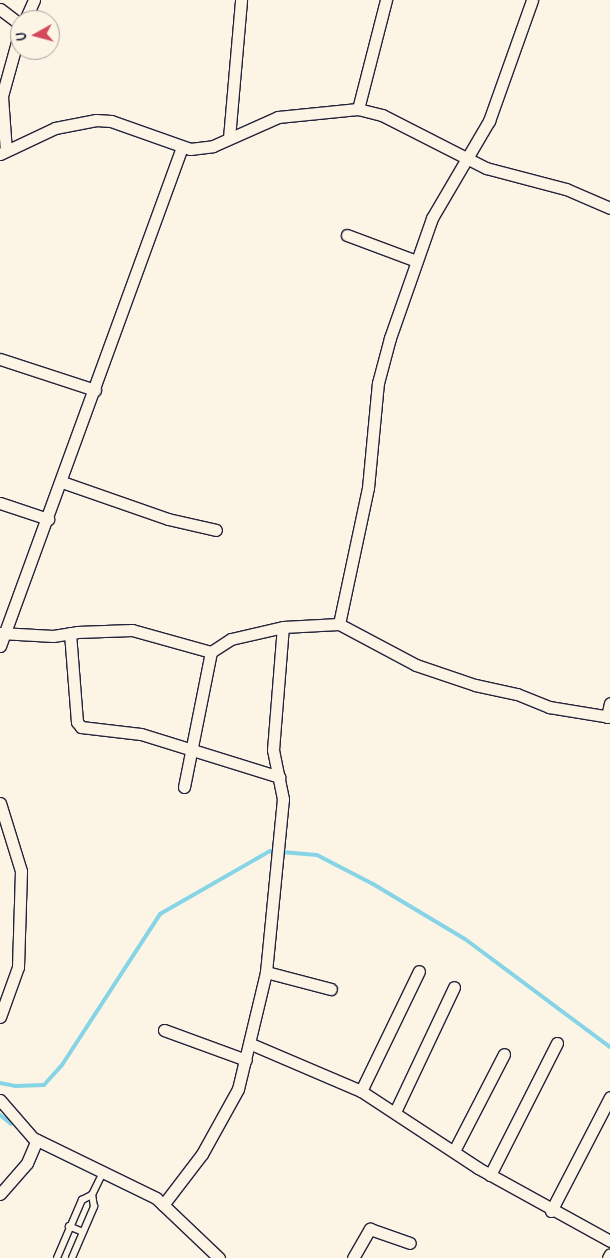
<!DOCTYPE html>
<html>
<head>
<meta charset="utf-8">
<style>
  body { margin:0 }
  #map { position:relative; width:610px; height:1258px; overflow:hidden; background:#fcf5e5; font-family:"Patrick Hand",sans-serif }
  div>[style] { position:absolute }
  .stream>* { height:4px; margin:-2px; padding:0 2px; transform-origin:2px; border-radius:2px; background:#87d4e7 }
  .roads { filter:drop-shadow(1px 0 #22223b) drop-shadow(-1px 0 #22223b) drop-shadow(0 1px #22223b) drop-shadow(0 -1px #22223b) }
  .lane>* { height:5.5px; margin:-2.75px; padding:0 2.75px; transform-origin:2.75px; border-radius:2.75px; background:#fcf5e5 }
  .street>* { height:11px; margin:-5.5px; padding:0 5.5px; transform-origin:5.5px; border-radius:5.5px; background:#fcf5e5 }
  span { translate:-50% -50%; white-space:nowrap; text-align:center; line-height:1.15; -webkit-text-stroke:4px #fcf5e5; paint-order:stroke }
  .north { position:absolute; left:10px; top:10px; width:50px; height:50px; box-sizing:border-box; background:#fcf5e5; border:1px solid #a5a1a1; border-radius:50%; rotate:263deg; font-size:14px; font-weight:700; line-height:20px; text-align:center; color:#22223b }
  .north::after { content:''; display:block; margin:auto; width:18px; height:22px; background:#d1495b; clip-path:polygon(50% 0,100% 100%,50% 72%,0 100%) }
</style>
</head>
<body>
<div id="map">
  <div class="stream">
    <i style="left:0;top:1083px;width:15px;rotate:11deg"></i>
    <i style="left:15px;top:1086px;width:29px;rotate:-2deg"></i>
    <i style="left:44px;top:1085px;width:27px;rotate:-48deg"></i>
    <i style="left:62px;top:1065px;width:180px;rotate:-57deg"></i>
    <i style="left:160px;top:914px;width:127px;rotate:-29.8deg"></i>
    <i style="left:270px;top:851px;width:47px;rotate:4.9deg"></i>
    <i style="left:317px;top:855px;width:63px;rotate:27.4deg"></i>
    <i style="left:373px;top:884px;width:107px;rotate:30.9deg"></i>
    <i style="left:465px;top:939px;width:181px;rotate:36.7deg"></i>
    <i style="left:0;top:1115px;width:14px;rotate:39deg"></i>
  </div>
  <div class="roads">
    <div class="lane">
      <i style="left:69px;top:1226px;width:15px;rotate:23deg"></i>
      <i style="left:57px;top:1258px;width:63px;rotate:-66.7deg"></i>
      <i style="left:82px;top:1200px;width:11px;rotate:-27deg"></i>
      <i style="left:92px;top:1195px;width:25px;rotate:-64deg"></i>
      <i style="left:72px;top:1258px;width:56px;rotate:-66.7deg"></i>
      <i style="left:94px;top:1207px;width:12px;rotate:-99deg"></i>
    </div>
    <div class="street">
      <i style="left:0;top:9px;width:25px;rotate:37deg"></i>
      <i style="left:25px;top:20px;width:22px;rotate:-66deg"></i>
      <i style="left:358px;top:109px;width:113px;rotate:-75.6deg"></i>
      <i style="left:229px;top:138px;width:139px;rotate:-85deg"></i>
      <i style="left:6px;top:151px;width:55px;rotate:-94.2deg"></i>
      <i style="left:2px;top:96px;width:67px;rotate:-74.5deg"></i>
      <i style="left:0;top:154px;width:61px;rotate:-25.3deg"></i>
      <i style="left:55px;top:128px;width:42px;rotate:-11deg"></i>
      <i style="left:96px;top:120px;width:15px;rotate:4deg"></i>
      <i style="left:111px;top:121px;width:84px;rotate:19.5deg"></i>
      <i style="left:190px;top:149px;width:23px;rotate:-7deg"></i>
      <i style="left:213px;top:146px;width:71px;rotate:-24deg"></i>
      <i style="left:278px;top:117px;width:80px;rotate:-5.7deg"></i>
      <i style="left:358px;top:109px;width:25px;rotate:14deg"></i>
      <i style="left:382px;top:115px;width:117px;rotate:27deg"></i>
      <i style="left:486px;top:168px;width:83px;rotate:14.7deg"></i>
      <i style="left:566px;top:189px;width:48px;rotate:23.4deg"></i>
      <i style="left:347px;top:235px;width:74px;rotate:20.6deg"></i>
      <i style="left:0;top:359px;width:100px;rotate:18.1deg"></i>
      <i style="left:62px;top:482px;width:112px;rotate:19.2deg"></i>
      <i style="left:168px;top:519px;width:49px;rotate:12.9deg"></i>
      <i style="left:0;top:503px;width:51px;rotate:18.4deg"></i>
      <i style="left:339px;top:624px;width:139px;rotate:-78deg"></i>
      <i style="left:368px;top:488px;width:105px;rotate:-84.6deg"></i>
      <i style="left:378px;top:383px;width:47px;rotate:-75.1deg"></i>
      <i style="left:390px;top:338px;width:127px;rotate:-70.7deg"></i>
      <i style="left:432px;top:218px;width:113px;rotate:-59.6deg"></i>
      <i style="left:489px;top:121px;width:128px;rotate:-70.4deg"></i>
      <i style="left:0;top:633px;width:53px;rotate:3.2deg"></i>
      <i style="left:53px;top:636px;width:24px;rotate:-9deg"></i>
      <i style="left:77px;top:632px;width:55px;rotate:-2.1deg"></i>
      <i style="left:132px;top:630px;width:82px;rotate:15.6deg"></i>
      <i style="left:211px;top:652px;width:24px;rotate:-33deg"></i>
      <i style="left:231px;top:639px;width:53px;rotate:-13deg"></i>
      <i style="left:283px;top:627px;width:56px;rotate:-3.1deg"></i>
      <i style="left:339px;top:624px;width:87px;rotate:28deg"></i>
      <i style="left:416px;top:665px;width:62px;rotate:18.7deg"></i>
      <i style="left:475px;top:685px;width:43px;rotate:12.1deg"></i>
      <i style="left:517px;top:694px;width:35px;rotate:22deg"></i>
      <i style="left:549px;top:707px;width:62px;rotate:9.3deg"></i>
      <i style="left:70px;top:633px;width:89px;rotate:85.5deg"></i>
      <i style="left:77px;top:722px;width:6px;rotate:51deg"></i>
      <i style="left:81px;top:727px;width:60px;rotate:6.7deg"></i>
      <i style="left:141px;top:734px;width:145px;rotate:17.3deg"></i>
      <i style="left:0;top:646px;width:531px;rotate:-69.96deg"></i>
      <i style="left:607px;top:717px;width:14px;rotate:-78deg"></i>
      <i style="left:184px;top:787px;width:138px;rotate:-78.7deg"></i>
      <i style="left:0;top:803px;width:71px;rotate:72.8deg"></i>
      <i style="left:21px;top:871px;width:96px;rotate:91.8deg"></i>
      <i style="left:18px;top:967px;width:53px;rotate:109.8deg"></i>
      <i style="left:266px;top:972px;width:67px;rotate:14.7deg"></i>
      <i style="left:164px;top:1030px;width:87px;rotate:20.1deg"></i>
      <i style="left:251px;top:1044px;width:120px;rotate:23.1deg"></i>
      <i style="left:361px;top:1091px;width:140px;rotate:33.3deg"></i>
      <i style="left:478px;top:1168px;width:151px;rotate:28.9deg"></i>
      <i style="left:361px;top:1091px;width:133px;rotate:-64.2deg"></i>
      <i style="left:0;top:1100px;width:50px;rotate:49deg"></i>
      <i style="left:33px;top:1138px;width:137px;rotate:26deg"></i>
      <i style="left:156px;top:1198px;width:87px;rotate:43.6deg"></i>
      <i style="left:395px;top:1112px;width:138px;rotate:-64.7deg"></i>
      <i style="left:454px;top:1151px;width:109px;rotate:-62.7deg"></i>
      <i style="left:490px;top:1175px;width:148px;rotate:-63.1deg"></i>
      <i style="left:0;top:1194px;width:41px;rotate:-48.9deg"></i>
      <i style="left:27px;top:1163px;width:25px;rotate:-67deg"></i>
      <i style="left:163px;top:1205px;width:64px;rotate:-52.6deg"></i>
      <i style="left:202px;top:1154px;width:74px;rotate:-61deg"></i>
      <i style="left:238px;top:1089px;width:120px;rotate:-76.5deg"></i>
      <i style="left:266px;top:972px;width:174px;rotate:-84.4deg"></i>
      <i style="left:283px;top:799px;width:50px;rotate:-101.5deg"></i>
      <i style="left:273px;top:750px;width:123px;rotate:-85.4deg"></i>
      <i style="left:551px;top:1211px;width:128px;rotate:-62.6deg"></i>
      <i style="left:353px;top:1258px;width:34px;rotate:-60deg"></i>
      <i style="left:370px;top:1229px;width:42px;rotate:19.3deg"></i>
      <i style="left:608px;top:1258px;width:4px;rotate:-63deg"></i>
    </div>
  </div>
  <div class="north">U</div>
</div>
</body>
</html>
